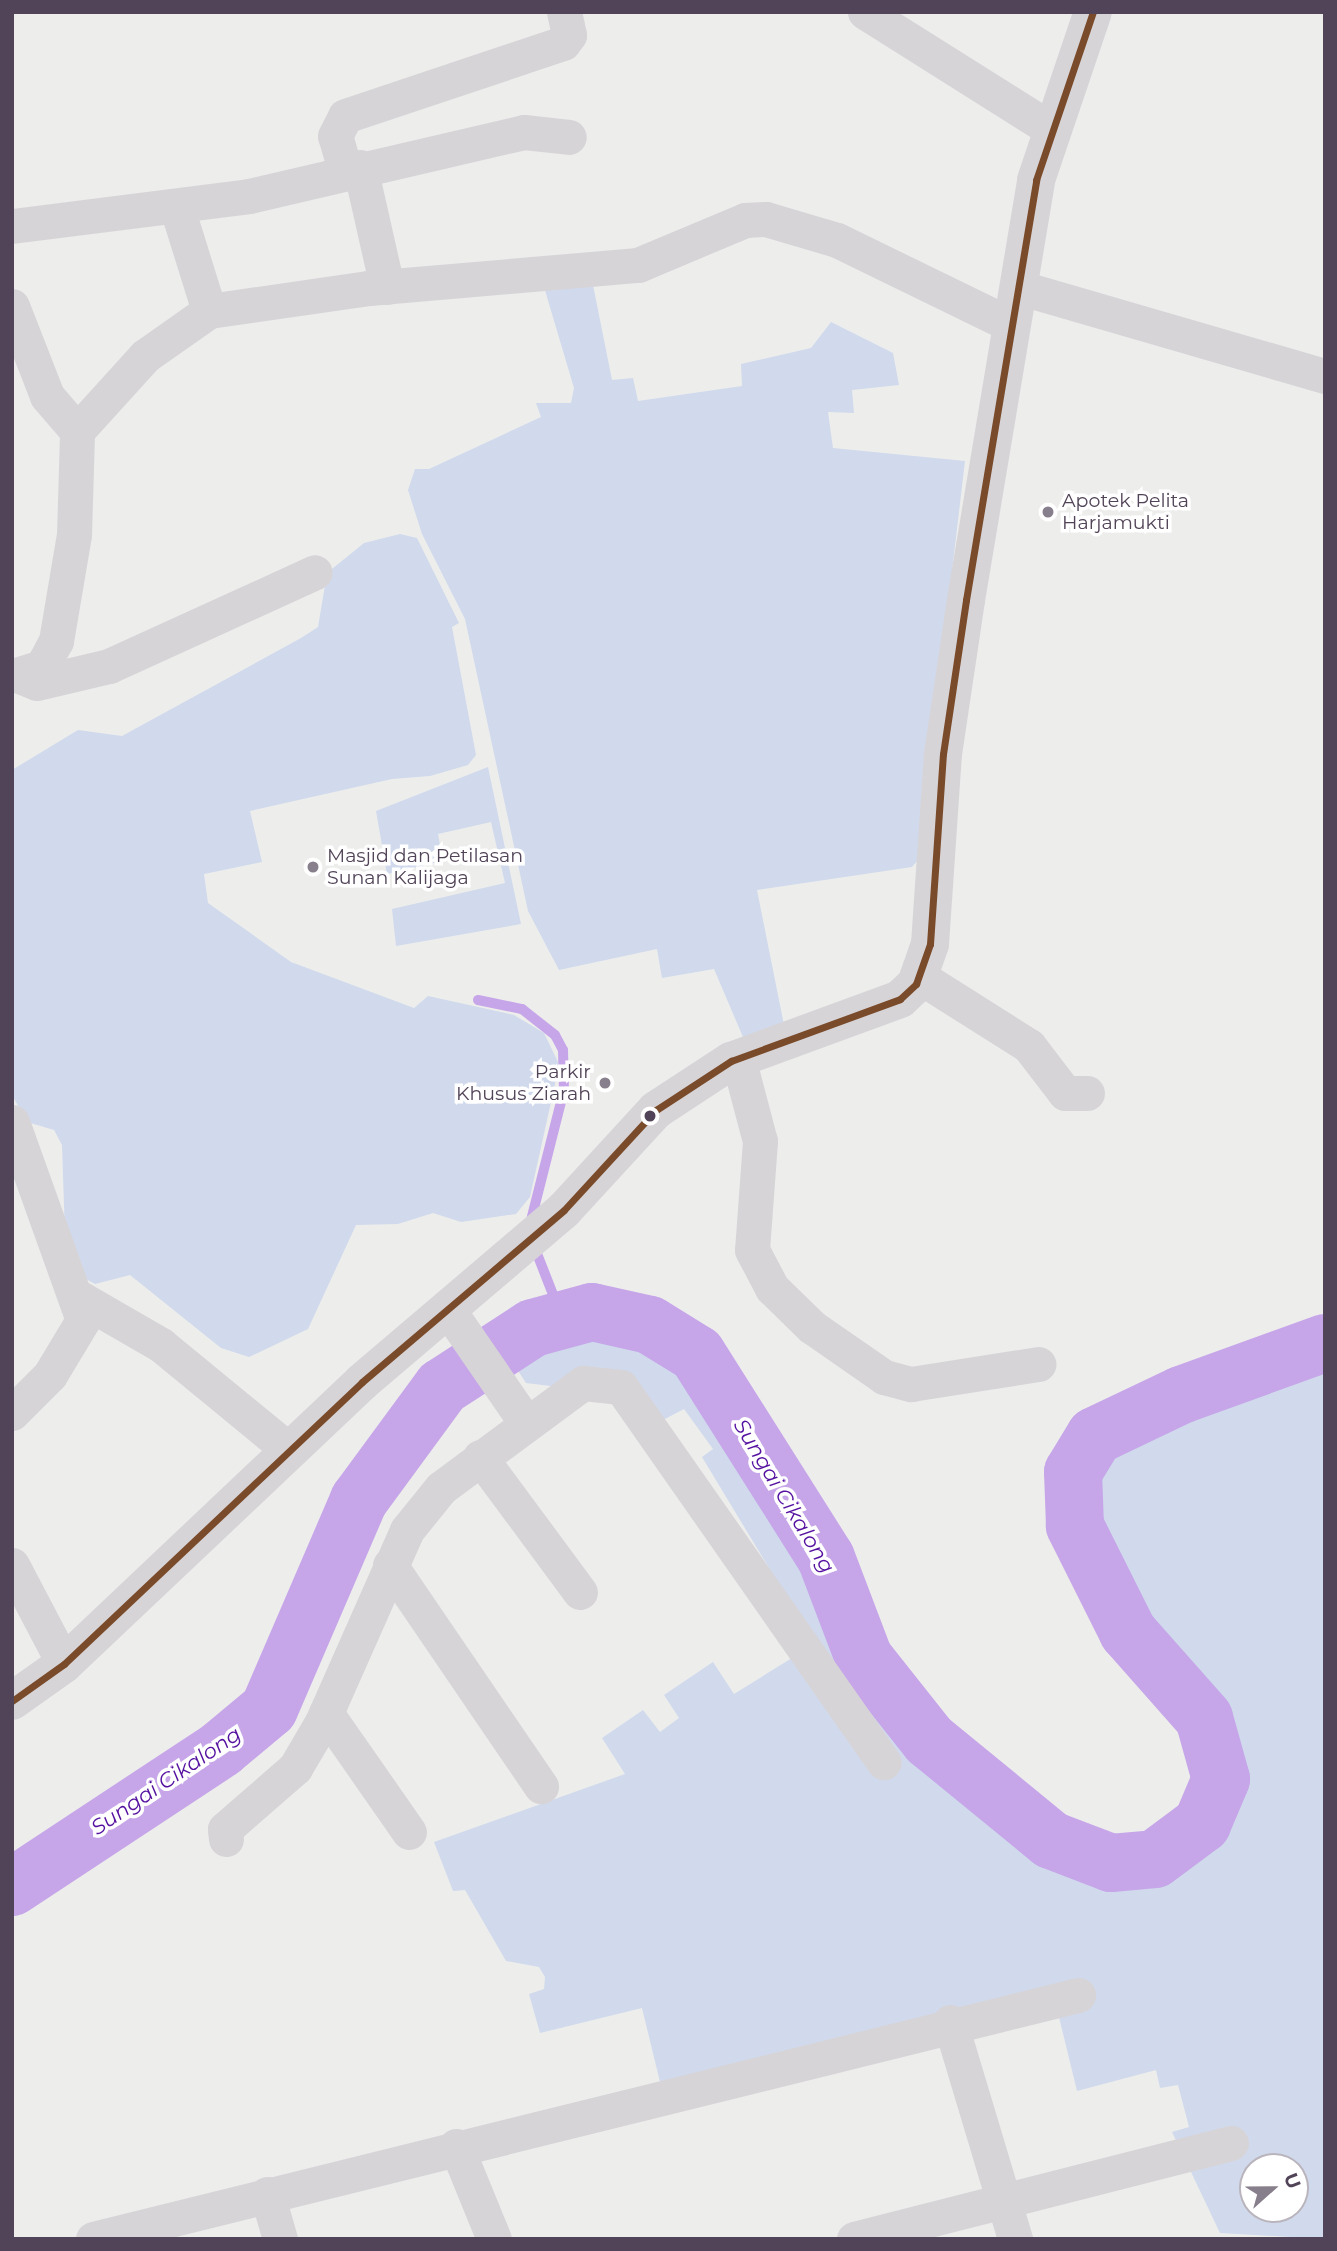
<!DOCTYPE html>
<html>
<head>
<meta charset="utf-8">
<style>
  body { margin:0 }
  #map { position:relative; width:1337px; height:2251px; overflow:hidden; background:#ededec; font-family:Montserrat,sans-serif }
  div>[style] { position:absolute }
  .green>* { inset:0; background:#d0daec }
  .stream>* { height:10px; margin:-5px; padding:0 5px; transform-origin:5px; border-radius:5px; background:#c6a6e9 }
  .river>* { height:58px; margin:-29px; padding:0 29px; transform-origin:29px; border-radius:29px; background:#c6a6e9 }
  .minor>* { height:35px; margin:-17.5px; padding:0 17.5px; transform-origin:17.5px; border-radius:17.5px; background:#d7d4d8 }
  .tertiary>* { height:38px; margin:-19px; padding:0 19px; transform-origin:19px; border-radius:19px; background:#d7d4d8 }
  .bus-1>* { height:7px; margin:-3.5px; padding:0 3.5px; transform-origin:3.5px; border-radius:3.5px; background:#7a4b2a }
  .dots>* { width:19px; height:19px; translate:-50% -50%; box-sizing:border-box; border:4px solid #fff; border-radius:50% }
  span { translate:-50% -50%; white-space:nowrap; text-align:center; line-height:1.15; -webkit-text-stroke:7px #fff; paint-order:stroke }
  .poi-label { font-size:19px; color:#524458 }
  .left { translate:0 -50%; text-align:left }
  .right { translate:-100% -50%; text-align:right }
  .water-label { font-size:21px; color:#54109f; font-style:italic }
  .frame { position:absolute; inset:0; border:14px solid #524458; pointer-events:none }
  .north { position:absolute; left:1239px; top:2153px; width:70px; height:70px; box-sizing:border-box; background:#fff; border:2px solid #bab4bc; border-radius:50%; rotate:69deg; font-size:19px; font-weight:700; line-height:28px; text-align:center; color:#524458 }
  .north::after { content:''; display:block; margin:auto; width:24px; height:32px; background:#887f8c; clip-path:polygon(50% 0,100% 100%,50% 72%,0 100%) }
</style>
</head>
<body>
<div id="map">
  <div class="green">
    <i style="clip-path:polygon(593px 285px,612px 380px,633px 378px,638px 401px,742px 386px,741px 364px,811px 348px,831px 322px,893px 353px,899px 385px,852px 390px,854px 413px,828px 412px,833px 448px,965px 461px,918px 860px,912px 867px,757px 890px,784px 1025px,743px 1037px,714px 969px,662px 978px,657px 949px,559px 970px,528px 911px,465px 619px,422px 534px,408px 490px,415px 469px,429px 469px,541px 417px,536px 403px,571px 403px,574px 388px,544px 287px)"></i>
    <i style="clip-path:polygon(400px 534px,417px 538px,459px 623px,452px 627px,476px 755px,468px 765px,430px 776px,392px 779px,250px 811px,262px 862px,204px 874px,208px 903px,291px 962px,414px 1008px,428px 996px,514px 1015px,544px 1033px,558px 1062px,555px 1084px,530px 1197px,516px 1214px,461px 1222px,433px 1213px,398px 1224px,356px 1225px,308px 1329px,249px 1357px,221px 1348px,130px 1275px,95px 1284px,77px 1274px,65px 1235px,62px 1145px,54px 1130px,27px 1122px,12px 1095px,12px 770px,78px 730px,122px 736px,301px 638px,318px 627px,327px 573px,364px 543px)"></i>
    <i style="clip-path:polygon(488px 767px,521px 924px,396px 946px,392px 909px,505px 883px,491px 822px,438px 834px,443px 861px,387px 874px,376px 811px)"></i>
    <i style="clip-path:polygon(evenodd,593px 1332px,643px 1343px,683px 1368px,809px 1566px,847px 1667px,916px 1753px,1041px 1857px,1108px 1882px,1162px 1877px,1217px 1837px,1241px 1781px,1221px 1709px,1144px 1622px,1094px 1521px,1092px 1477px,1108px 1451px,1188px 1413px,1325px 1365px,1325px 2239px,1220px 2233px,1172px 2132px,1189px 2127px,1178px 2085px,1160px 2088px,1156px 2070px,1077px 2091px,1058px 2013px,660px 2082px,642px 2008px,540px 2033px,529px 1994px,544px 1989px,545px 1977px,539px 1967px,506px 1961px,465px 1890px,453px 1891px,434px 1842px,625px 1774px,602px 1738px,643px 1710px,660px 1732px,679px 1718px,664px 1695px,713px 1662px,734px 1694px,792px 1658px,769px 1568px,702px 1457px,713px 1449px,684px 1409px,661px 1421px,649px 1398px,526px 1383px,511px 1360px,593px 1332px,1253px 2167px,1295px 2167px,1295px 2209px,1253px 2209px,1253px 2167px)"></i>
  </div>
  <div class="stream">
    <i style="left:478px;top:1000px;width:45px;rotate:11.6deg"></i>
    <i style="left:522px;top:1009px;width:42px;rotate:38.2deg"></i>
    <i style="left:555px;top:1035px;width:17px;rotate:62deg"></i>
    <i style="left:563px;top:1050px;width:40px;rotate:88.6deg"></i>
    <i style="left:564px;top:1090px;width:138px;rotate:104.2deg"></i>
    <i style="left:534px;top:1246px;width:79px;rotate:68.6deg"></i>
  </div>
  <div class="river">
    <i style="left:12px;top:1887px;width:250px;rotate:-33.4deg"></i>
    <i style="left:221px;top:1749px;width:62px;rotate:-39.8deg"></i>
    <i style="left:269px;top:1709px;width:228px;rotate:-66.7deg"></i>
    <i style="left:359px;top:1500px;width:140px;rotate:-53.7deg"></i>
    <i style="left:442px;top:1387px;width:108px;rotate:-33deg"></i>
    <i style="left:533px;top:1328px;width:61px;rotate:-15.2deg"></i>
    <i style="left:592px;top:1312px;width:59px;rotate:12.6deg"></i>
    <i style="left:650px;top:1325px;width:55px;rotate:31.7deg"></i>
    <i style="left:697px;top:1354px;width:241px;rotate:57.7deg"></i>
    <i style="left:826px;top:1558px;width:107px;rotate:69.2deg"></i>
    <i style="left:864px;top:1658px;width:105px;rotate:51.6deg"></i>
    <i style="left:929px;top:1740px;width:158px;rotate:39.3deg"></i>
    <i style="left:1051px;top:1840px;width:64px;rotate:21deg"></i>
    <i style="left:1111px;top:1863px;width:44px;rotate:-5.2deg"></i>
    <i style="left:1155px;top:1859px;width:59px;rotate:-36.7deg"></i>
    <i style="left:1202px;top:1824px;width:49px;rotate:-67.1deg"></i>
    <i style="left:1221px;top:1779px;width:63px;rotate:-105.6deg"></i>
    <i style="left:1204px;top:1718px;width:115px;rotate:-131.5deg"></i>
    <i style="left:1128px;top:1632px;width:119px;rotate:-116.6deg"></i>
    <i style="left:1075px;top:1526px;width:54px;rotate:-92.1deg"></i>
    <i style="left:1073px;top:1472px;width:42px;rotate:-58.6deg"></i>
    <i style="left:1095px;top:1436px;width:95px;rotate:-25.5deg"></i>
    <i style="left:1181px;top:1395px;width:153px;rotate:-19.9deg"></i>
  </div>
  <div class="minor">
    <i style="left:865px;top:12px;width:218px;rotate:32.2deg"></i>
    <i style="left:360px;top:167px;width:123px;rotate:77.3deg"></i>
    <i style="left:345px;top:170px;width:35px;rotate:-106deg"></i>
    <i style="left:335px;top:136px;width:22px;rotate:-63deg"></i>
    <i style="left:345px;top:116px;width:230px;rotate:-18.5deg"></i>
    <i style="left:563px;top:43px;width:10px;rotate:-53deg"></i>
    <i style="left:569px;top:35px;width:24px;rotate:-102deg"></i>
    <i style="left:177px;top:208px;width:108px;rotate:72.7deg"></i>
    <i style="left:12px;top:226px;width:239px;rotate:-7.2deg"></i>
    <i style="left:249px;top:196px;width:282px;rotate:-13.1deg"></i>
    <i style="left:524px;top:132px;width:45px;rotate:6.3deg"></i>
    <i style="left:1018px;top:287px;width:320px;rotate:16.2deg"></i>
    <i style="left:12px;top:306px;width:97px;rotate:68.7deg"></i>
    <i style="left:47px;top:396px;width:46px;rotate:49.4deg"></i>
    <i style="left:16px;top:675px;width:27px;rotate:-17deg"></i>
    <i style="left:42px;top:667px;width:30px;rotate:-62deg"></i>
    <i style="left:56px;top:641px;width:108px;rotate:-80.4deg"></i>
    <i style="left:74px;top:535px;width:104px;rotate:-88.3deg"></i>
    <i style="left:77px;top:431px;width:101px;rotate:-47.8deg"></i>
    <i style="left:145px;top:356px;width:78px;rotate:-35.1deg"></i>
    <i style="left:209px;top:311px;width:162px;rotate:-8.2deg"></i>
    <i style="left:369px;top:288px;width:270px;rotate:-4.9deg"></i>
    <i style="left:638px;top:265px;width:116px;rotate:-22.8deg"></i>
    <i style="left:745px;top:220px;width:21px;rotate:-3deg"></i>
    <i style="left:766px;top:219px;width:74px;rotate:16.5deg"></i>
    <i style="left:837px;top:240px;width:194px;rotate:26deg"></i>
    <i style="left:19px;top:676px;width:19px;rotate:21deg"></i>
    <i style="left:37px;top:683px;width:74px;rotate:-13.3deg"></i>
    <i style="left:109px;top:666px;width:226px;rotate:-24.5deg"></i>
    <i style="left:920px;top:977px;width:129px;rotate:32.3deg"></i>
    <i style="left:1029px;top:1046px;width:59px;rotate:52.5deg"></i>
    <i style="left:1065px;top:1093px;width:22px"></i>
    <i style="left:738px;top:1058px;width:86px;rotate:75.2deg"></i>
    <i style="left:760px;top:1141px;width:109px;rotate:94.2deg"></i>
    <i style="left:752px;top:1250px;width:43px;rotate:62.2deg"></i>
    <i style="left:772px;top:1288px;width:56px;rotate:44.3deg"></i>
    <i style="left:812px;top:1327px;width:88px;rotate:34.8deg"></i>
    <i style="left:884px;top:1377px;width:28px;rotate:15deg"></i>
    <i style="left:911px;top:1384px;width:129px;rotate:-8.9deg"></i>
    <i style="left:12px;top:1122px;width:210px;rotate:70.3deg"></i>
    <i style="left:83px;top:1320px;width:64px;rotate:121deg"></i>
    <i style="left:50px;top:1375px;width:54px;rotate:135deg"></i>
    <i style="left:78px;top:1297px;width:96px;rotate:30deg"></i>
    <i style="left:161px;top:1345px;width:166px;rotate:39.4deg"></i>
    <i style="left:447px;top:1308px;width:140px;rotate:55.5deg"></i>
    <i style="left:480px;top:1457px;width:168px;rotate:53.5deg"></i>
    <i style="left:12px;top:1565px;width:112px;rotate:62.3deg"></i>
    <i style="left:390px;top:1565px;width:268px;rotate:55.7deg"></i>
    <i style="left:326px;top:1713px;width:145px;rotate:55.1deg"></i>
    <i style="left:226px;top:1839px;width:10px;rotate:-96deg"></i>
    <i style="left:225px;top:1829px;width:93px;rotate:-41.1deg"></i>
    <i style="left:295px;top:1768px;width:53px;rotate:-59.6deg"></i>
    <i style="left:322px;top:1722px;width:210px;rotate:-66.1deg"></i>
    <i style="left:407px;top:1530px;width:54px;rotate:-51deg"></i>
    <i style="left:441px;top:1488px;width:177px;rotate:-36.5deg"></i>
    <i style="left:583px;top:1383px;width:38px;rotate:6deg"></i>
    <i style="left:621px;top:1387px;width:458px;rotate:55deg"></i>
    <i style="left:950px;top:2022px;width:227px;rotate:73.3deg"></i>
    <i style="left:456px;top:2146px;width:100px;rotate:67.8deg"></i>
    <i style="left:267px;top:2194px;width:47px;rotate:73.9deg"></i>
    <i style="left:93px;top:2239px;width:1015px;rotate:-13.91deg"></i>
    <i style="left:854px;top:2239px;width:389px;rotate:-14.3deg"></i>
  </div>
  <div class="tertiary">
    <i style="left:12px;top:1701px;width:64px;rotate:-35.4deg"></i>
    <i style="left:64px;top:1664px;width:410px;rotate:-43.4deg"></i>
    <i style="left:362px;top:1382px;width:265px;rotate:-40.4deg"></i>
    <i style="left:564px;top:1210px;width:136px;rotate:-47.4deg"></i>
    <i style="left:656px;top:1110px;width:90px;rotate:-33.2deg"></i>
    <i style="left:731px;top:1061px;width:180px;rotate:-20.1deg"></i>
    <i style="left:900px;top:999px;width:22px;rotate:-43deg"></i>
    <i style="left:916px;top:984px;width:42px;rotate:-70.7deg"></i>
    <i style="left:930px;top:944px;width:190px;rotate:-86.1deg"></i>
    <i style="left:943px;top:754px;width:156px;rotate:-81.5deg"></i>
    <i style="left:966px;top:600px;width:426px;rotate:-80.5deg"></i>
    <i style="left:1036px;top:180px;width:177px;rotate:-71.3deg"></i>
  </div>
  <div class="bus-1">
    <i style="left:12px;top:1701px;width:64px;rotate:-35.4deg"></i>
    <i style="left:64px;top:1664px;width:410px;rotate:-43.4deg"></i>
    <i style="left:362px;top:1382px;width:265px;rotate:-40.4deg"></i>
    <i style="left:564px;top:1210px;width:136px;rotate:-47.4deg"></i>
    <i style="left:656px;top:1110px;width:90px;rotate:-33.2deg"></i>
    <i style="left:731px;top:1061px;width:180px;rotate:-20.1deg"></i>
    <i style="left:900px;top:999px;width:22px;rotate:-43deg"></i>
    <i style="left:916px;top:984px;width:42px;rotate:-70.7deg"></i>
    <i style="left:930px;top:944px;width:190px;rotate:-86.1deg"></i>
    <i style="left:943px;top:754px;width:156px;rotate:-81.5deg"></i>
    <i style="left:966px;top:600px;width:426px;rotate:-80.5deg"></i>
    <i style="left:1036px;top:180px;width:177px;rotate:-71.3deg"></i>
  </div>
  <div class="dots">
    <i style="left:1048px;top:512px;background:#887f8c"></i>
    <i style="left:313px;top:867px;background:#887f8c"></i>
    <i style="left:605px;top:1083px;background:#887f8c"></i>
    <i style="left:650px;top:1116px;background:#524458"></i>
  </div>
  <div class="poi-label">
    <span class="left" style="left:1062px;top:512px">Apotek Pelita<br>Harjamukti</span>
    <span class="left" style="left:327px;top:867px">Masjid dan Petilasan<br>Sunan Kalijaga</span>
    <span class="right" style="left:591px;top:1083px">Parkir<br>Khusus Ziarah</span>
  </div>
  <div class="water-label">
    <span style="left:784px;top:1496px;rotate:59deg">Sungai Cikalong</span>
    <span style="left:166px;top:1781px;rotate:-34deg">Sungai Cikalong</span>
  </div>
  <div class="frame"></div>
  <div class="north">U</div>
</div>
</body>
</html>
